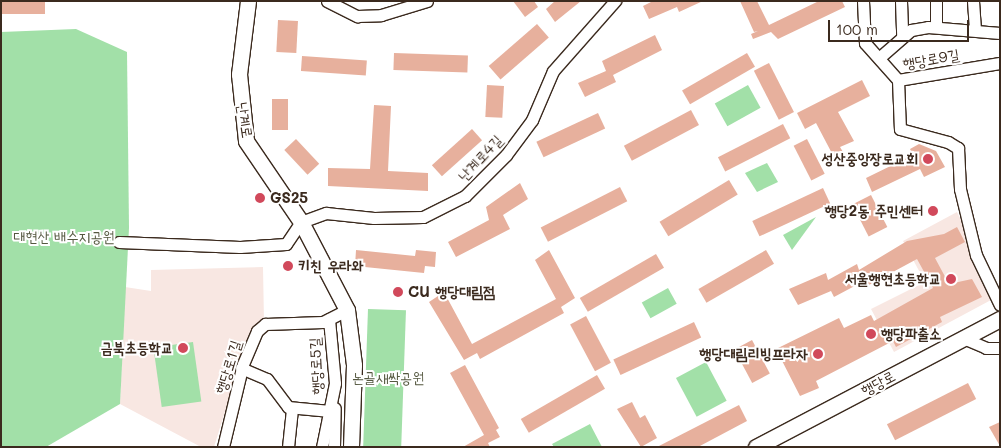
<!DOCTYPE html>
<html>
<head>
<meta charset="utf-8">
<style>
  body { margin:0 }
  #map { position:relative; width:1001px; height:448px; overflow:hidden; background:#fff; font-family:Mali,"Poor Story",sans-serif }
  div>[style] { position:absolute }
  .built>* { inset:0; background:#f8e7e2 }
  .green>* { inset:0; background:#a2e0a8; transform-origin:0 0 }
  .building>* { inset:0; background:#e7b09d; transform-origin:0 0 }
  .roads { filter:drop-shadow(1px 0 #3b2a1e) drop-shadow(-1px 0 #3b2a1e) drop-shadow(0 1px #3b2a1e) drop-shadow(0 -1px #3b2a1e) }
  .street>* { height:11px; margin:-5.5px; padding:0 5.5px; transform-origin:5.5px; border-radius:5.5px; background:#fff }
  .secondary>* { height:15px; margin:-7.5px; padding:0 7.5px; transform-origin:7.5px; border-radius:7.5px; background:#fff }
  .dots>* { width:14px; height:14px; translate:-50% -50%; box-sizing:border-box; border:2px solid #fff; border-radius:50% }
  span { translate:-50% -50%; white-space:nowrap; text-align:center; line-height:1.15; -webkit-text-stroke:4px #fff; paint-order:stroke }
  .street-label { font-size:15px; color:#3b2a1e }
  .poi-label { font-size:15px; color:#3b2a1e; font-weight:700 }
  .right { translate:-100% -50%; text-align:right }
  .left { translate:0 -50%; text-align:left }
  .park-label { font-size:15px; color:#555840 }
  .frame { position:absolute; inset:0; border:2px solid #3b2a1e; pointer-events:none }
  .scale { position:absolute; left:828px; top:20px; width:141px; height:22px; box-sizing:border-box; border:2px solid #3b2a1e; border-top:0; padding-left:6px; font-size:15px; line-height:18px; white-space:nowrap; color:#3b2a1e; -webkit-text-stroke:4px #fff; paint-order:stroke }
</style>
</head>
<body>
<div id="map">
  <div class="built">
    <i style="clip-path:polygon(957px 212px,968px 234px,970px 256px,991px 300px,894px 352px,871px 309px,925px 282px,903px 241px)"></i>
    <i style="clip-path:polygon(263px 267px,264px 322px,254px 327px,248px 337px,214px 447px,201px 447px,120px 404px,125px 287px,151px 291px,151px 270px)"></i>
  </div>
  <div class="green">
    <i style="clip-path:polygon(76px 29px,127px 52px,129px 228px,120px 404px,46px 447px,1px 447px,1px 32px)"></i>
    <i style="left:748px;top:85px;width:26px;height:38px;rotate:61deg"></i>
    <i style="clip-path:polygon(767px 163px,778px 182px,757px 192px,745px 173px)"></i>
    <i style="clip-path:polygon(816px 217px,792px 250px,783px 235px)"></i>
    <i style="left:668px;top:288px;width:18px;height:30px;rotate:61deg"></i>
    <i style="left:368px;top:309px;width:38px;height:138px;rotate:2deg"></i>
    <i style="left:193px;top:342px;width:60px;height:40px;rotate:82deg"></i>
    <i style="left:706px;top:362px;width:44px;height:34px;rotate:62deg"></i>
    <i style="clip-path:polygon(590px 424px,602px 447px,554px 447px,552px 444px)"></i>
  </div>
  <div class="building">
    <i style="left:1px;top:1px;width:44px;height:13px"></i>
    <i style="clip-path:polygon(513px 1px,534px 1px,538px 7px,525px 17px)"></i>
    <i style="clip-path:polygon(555px 1px,581px 1px,555px 22px,546px 9px)"></i>
    <i style="clip-path:polygon(653px 1px,703px 1px,679px 12px,677px 7px,649px 19px,643px 6px)"></i>
    <i style="clip-path:polygon(740px 1px,757px 1px,769px 25px,819px 1px,842px 1px,845px 7px,778px 39px,771px 32px,753px 39px,751px 34px,758px 31px,754px 32px)"></i>
    <i style="left:278px;top:20px;width:20px;height:32px;rotate:3deg"></i>
    <i style="left:537px;top:24px;width:18px;height:64px;rotate:49deg"></i>
    <i style="clip-path:polygon(655px 35px,662px 50px,613px 75px,616px 82px,585px 97px,578px 83px,606px 71px,602px 61px)"></i>
    <i style="left:394px;top:53px;width:74px;height:17px;rotate:2deg"></i>
    <i style="left:747px;top:53px;width:16px;height:75px;rotate:60deg"></i>
    <i style="left:302px;top:56px;width:65px;height:15px;rotate:4deg"></i>
    <i style="left:769px;top:63px;width:55px;height:17px;rotate:63deg"></i>
    <i style="clip-path:polygon(862px 80px,870px 96px,838px 112px,854px 141px,840px 147px,846px 157px,836px 161px,816px 123px,805px 129px,797px 113px)"></i>
    <i style="left:487px;top:85px;width:17px;height:32px;rotate:3deg"></i>
    <i style="left:272px;top:99px;width:16px;height:31px"></i>
    <i style="clip-path:polygon(374px 105px,391px 106px,388px 171px,428px 173px,428px 191px,328px 186px,328px 168px,370px 169px)"></i>
    <i style="left:691px;top:110px;width:17px;height:76px;rotate:62deg"></i>
    <i style="left:598px;top:113px;width:17px;height:68px;rotate:65deg"></i>
    <i style="left:783px;top:124px;width:16px;height:73px;rotate:63deg"></i>
    <i style="left:472px;top:129px;width:15px;height:54px;rotate:48deg"></i>
    <i style="left:296px;top:139px;width:34px;height:16px;rotate:47deg"></i>
    <i style="left:807px;top:139px;width:39px;height:15px;rotate:63deg"></i>
    <i style="clip-path:polygon(919px 144px,936px 151px,945px 167px,924px 177px,920px 169px,872px 192px,866px 178px,913px 155px,910px 149px)"></i>
    <i style="left:729px;top:180px;width:17px;height:81px;rotate:59deg"></i>
    <i style="clip-path:polygon(520px 183px,528px 199px,503px 215px,510px 229px,456px 257px,448px 242px,489px 220px,486px 207px)"></i>
    <i style="left:620px;top:187px;width:16px;height:89px;rotate:63deg"></i>
    <i style="left:823px;top:188px;width:17px;height:78px;rotate:65deg"></i>
    <i style="left:871px;top:195px;width:36px;height:21px;rotate:63deg"></i>
    <i style="clip-path:polygon(957px 227px,965px 242px,935px 258px,949px 284px,972px 279px,982px 297px,940px 317px,942px 322px,896px 347px,893px 341px,816px 381px,819px 388px,800px 396px,776px 349px,839px 318px,844px 328px,871px 315px,874px 321px,933px 288px,917px 259px,867px 286px,864px 281px,834px 297px,831px 291px,798px 305px,789px 289px,826px 273px,828px 280px,857px 264px,859px 270px,907px 241px,944px 234px)"></i>
    <i style="clip-path:polygon(356px 250px,415px 256px,416px 250px,436px 252px,435px 267px,425px 266px,424px 273px,355px 266px)"></i>
    <i style="clip-path:polygon(549px 250px,575px 298px,561px 307px,564px 313px,480px 359px,477px 353px,464px 360px,429px 302px,444px 292px,472px 344px,556px 299px,535px 260px)"></i>
    <i style="left:766px;top:250px;width:16px;height:78px;rotate:60deg"></i>
    <i style="left:656px;top:254px;width:16px;height:88px;rotate:60deg"></i>
    <i style="left:586px;top:316px;width:53px;height:18px;rotate:62deg"></i>
    <i style="left:694px;top:322px;width:17px;height:89px;rotate:65deg"></i>
    <i style="left:752px;top:340px;width:38px;height:20px;rotate:62deg"></i>
    <i style="clip-path:polygon(465px 365px,499px 428px,496px 430px,500px 437px,488px 443px,490px 447px,463px 447px,484px 435px,450px 373px)"></i>
    <i style="left:597px;top:375px;width:16px;height:88px;rotate:60deg"></i>
    <i style="left:968px;top:383px;width:18px;height:91px;rotate:63deg"></i>
    <i style="clip-path:polygon(632px 402px,640px 418px,645px 415px,657px 438px,641px 447px,617px 409px)"></i>
    <i style="clip-path:polygon(739px 405px,747px 421px,698px 447px,657px 447px)"></i>
    <i style="clip-path:polygon(1000px 422px,1000px 446px,989px 427px)"></i>
  </div>
  <div class="roads">
    <div class="street">
      <i style="left:327px;top:1px;width:34px;rotate:27deg"></i>
      <i style="left:357px;top:16px;width:24px;rotate:-2deg"></i>
      <i style="left:381px;top:15px;width:48px;rotate:-16.9deg"></i>
      <i style="left:863px;top:1px;width:42px;rotate:87.3deg"></i>
      <i style="left:865px;top:43px;width:50px;rotate:48.3deg"></i>
      <i style="left:898px;top:80px;width:49px;rotate:87.7deg"></i>
      <i style="left:900px;top:129px;width:50px;rotate:15.2deg"></i>
      <i style="left:948px;top:142px;width:12px;rotate:31deg"></i>
      <i style="left:958px;top:148px;width:41px;rotate:87.2deg"></i>
      <i style="left:960px;top:189px;width:68px;rotate:76.4deg"></i>
      <i style="left:976px;top:255px;width:55px;rotate:64.4deg"></i>
      <i style="left:901px;top:1px;width:36px;rotate:88deg"></i>
      <i style="left:936px;top:1px;width:26px;rotate:90deg"></i>
      <i style="left:973px;top:1px;width:29px;rotate:86deg"></i>
      <i style="left:880px;top:57px;width:41px;rotate:-41.1deg"></i>
      <i style="left:911px;top:30px;width:17px;rotate:-10deg"></i>
      <i style="left:928px;top:27px;width:72px;rotate:4.8deg"></i>
      <i style="left:898px;top:80px;width:103px;rotate:-9.5deg"></i>
      <i style="left:119px;top:242px;width:121px;rotate:2.4deg"></i>
      <i style="left:240px;top:247px;width:46px;rotate:-3.7deg"></i>
      <i style="left:286px;top:244px;width:27px;rotate:-56deg"></i>
      <i style="left:301px;top:222px;width:27px;rotate:-20deg"></i>
      <i style="left:326px;top:213px;width:48px;rotate:5.9deg"></i>
      <i style="left:374px;top:218px;width:49px;rotate:-1.2deg"></i>
      <i style="left:423px;top:217px;width:47px;rotate:-26.6deg"></i>
      <i style="left:465px;top:196px;width:58px;rotate:-45deg"></i>
      <i style="left:506px;top:155px;width:44px;rotate:-53.4deg"></i>
      <i style="left:532px;top:120px;width:53px;rotate:-66.8deg"></i>
      <i style="left:553px;top:71px;width:94px;rotate:-48.5deg"></i>
      <i style="left:963px;top:338px;width:25px;rotate:23deg"></i>
      <i style="left:986px;top:348px;width:14px"></i>
      <i style="left:241px;top:368px;width:28px;rotate:23deg"></i>
      <i style="left:267px;top:379px;width:35px;rotate:53deg"></i>
      <i style="left:288px;top:407px;width:42px;rotate:5.4deg"></i>
      <i style="left:223px;top:447px;width:85px;rotate:-76.5deg"></i>
      <i style="left:243px;top:364px;width:36px;rotate:-67deg"></i>
      <i style="left:257px;top:331px;width:11px;rotate:-41deg"></i>
      <i style="left:265px;top:324px;width:58px;rotate:-2deg"></i>
      <i style="left:323px;top:322px;width:27px;rotate:-27deg"></i>
      <i style="left:288px;top:447px;width:39px;rotate:-84deg"></i>
      <i style="left:322px;top:447px;width:65px;rotate:-78.5deg"></i>
      <i style="left:335px;top:383px;width:64px;rotate:-95.4deg"></i>
      <i style="left:334px;top:447px;width:39px;rotate:-89deg"></i>
    </div>
    <div class="secondary">
      <i style="left:248px;top:1px;width:74px;rotate:97deg"></i>
      <i style="left:239px;top:74px;width:67px;rotate:84deg"></i>
      <i style="left:246px;top:141px;width:98px;rotate:55.8deg"></i>
      <i style="left:301px;top:222px;width:99px;rotate:62.4deg"></i>
      <i style="left:347px;top:310px;width:55px;rotate:82.7deg"></i>
      <i style="left:354px;top:365px;width:82px;rotate:92.1deg"></i>
      <i style="left:756px;top:447px;width:276px;rotate:-27.7deg"></i>
    </div>
  </div>
  <div class="dots">
    <i style="left:928px;top:159px;background:#d1495b"></i>
    <i style="left:260px;top:198px;background:#d1495b"></i>
    <i style="left:933px;top:211px;background:#d1495b"></i>
    <i style="left:288px;top:266px;background:#d1495b"></i>
    <i style="left:951px;top:279px;background:#d1495b"></i>
    <i style="left:398px;top:292px;background:#d1495b"></i>
    <i style="left:871px;top:334px;background:#d1495b"></i>
    <i style="left:183px;top:348px;background:#d1495b"></i>
    <i style="left:818px;top:354px;background:#d1495b"></i>
  </div>
  <div class="street-label">
    <span style="left:931px;top:59px;rotate:-10deg">행당로9길</span>
    <span style="left:245px;top:120px;rotate:81deg">난계로</span>
    <span style="left:480px;top:158px;rotate:-47deg">난계로4길</span>
    <span style="left:316px;top:366px;rotate:-93deg">행당로5길</span>
    <span style="left:228px;top:367px;rotate:-73deg">행당로1길</span>
    <span style="left:878px;top:383px;rotate:-28deg">행당로</span>
  </div>
  <div class="poi-label">
    <span class="right" style="left:918px;top:159px">성산중앙장로교회</span>
    <span class="left" style="left:270px;top:198px">GS25</span>
    <span class="right" style="left:923px;top:211px">행당2동 주민센터</span>
    <span class="left" style="left:298px;top:266px">키친 우라와</span>
    <span class="right" style="left:941px;top:279px">서울행현초등학교</span>
    <span class="left" style="left:408px;top:292px">CU 행당대림점</span>
    <span class="left" style="left:881px;top:334px">행당파출소</span>
    <span class="right" style="left:173px;top:348px">금북초등학교</span>
    <span class="right" style="left:808px;top:354px">행당대림리빙프라자</span>
  </div>
  <div class="park-label">
    <span style="left:64px;top:237px">대현산 배수지공원</span>
    <span style="left:388px;top:378px">논골새싹공원</span>
  </div>
  <div class="frame"></div>
  <div class="scale">100 m</div>
</div>
</body>
</html>
